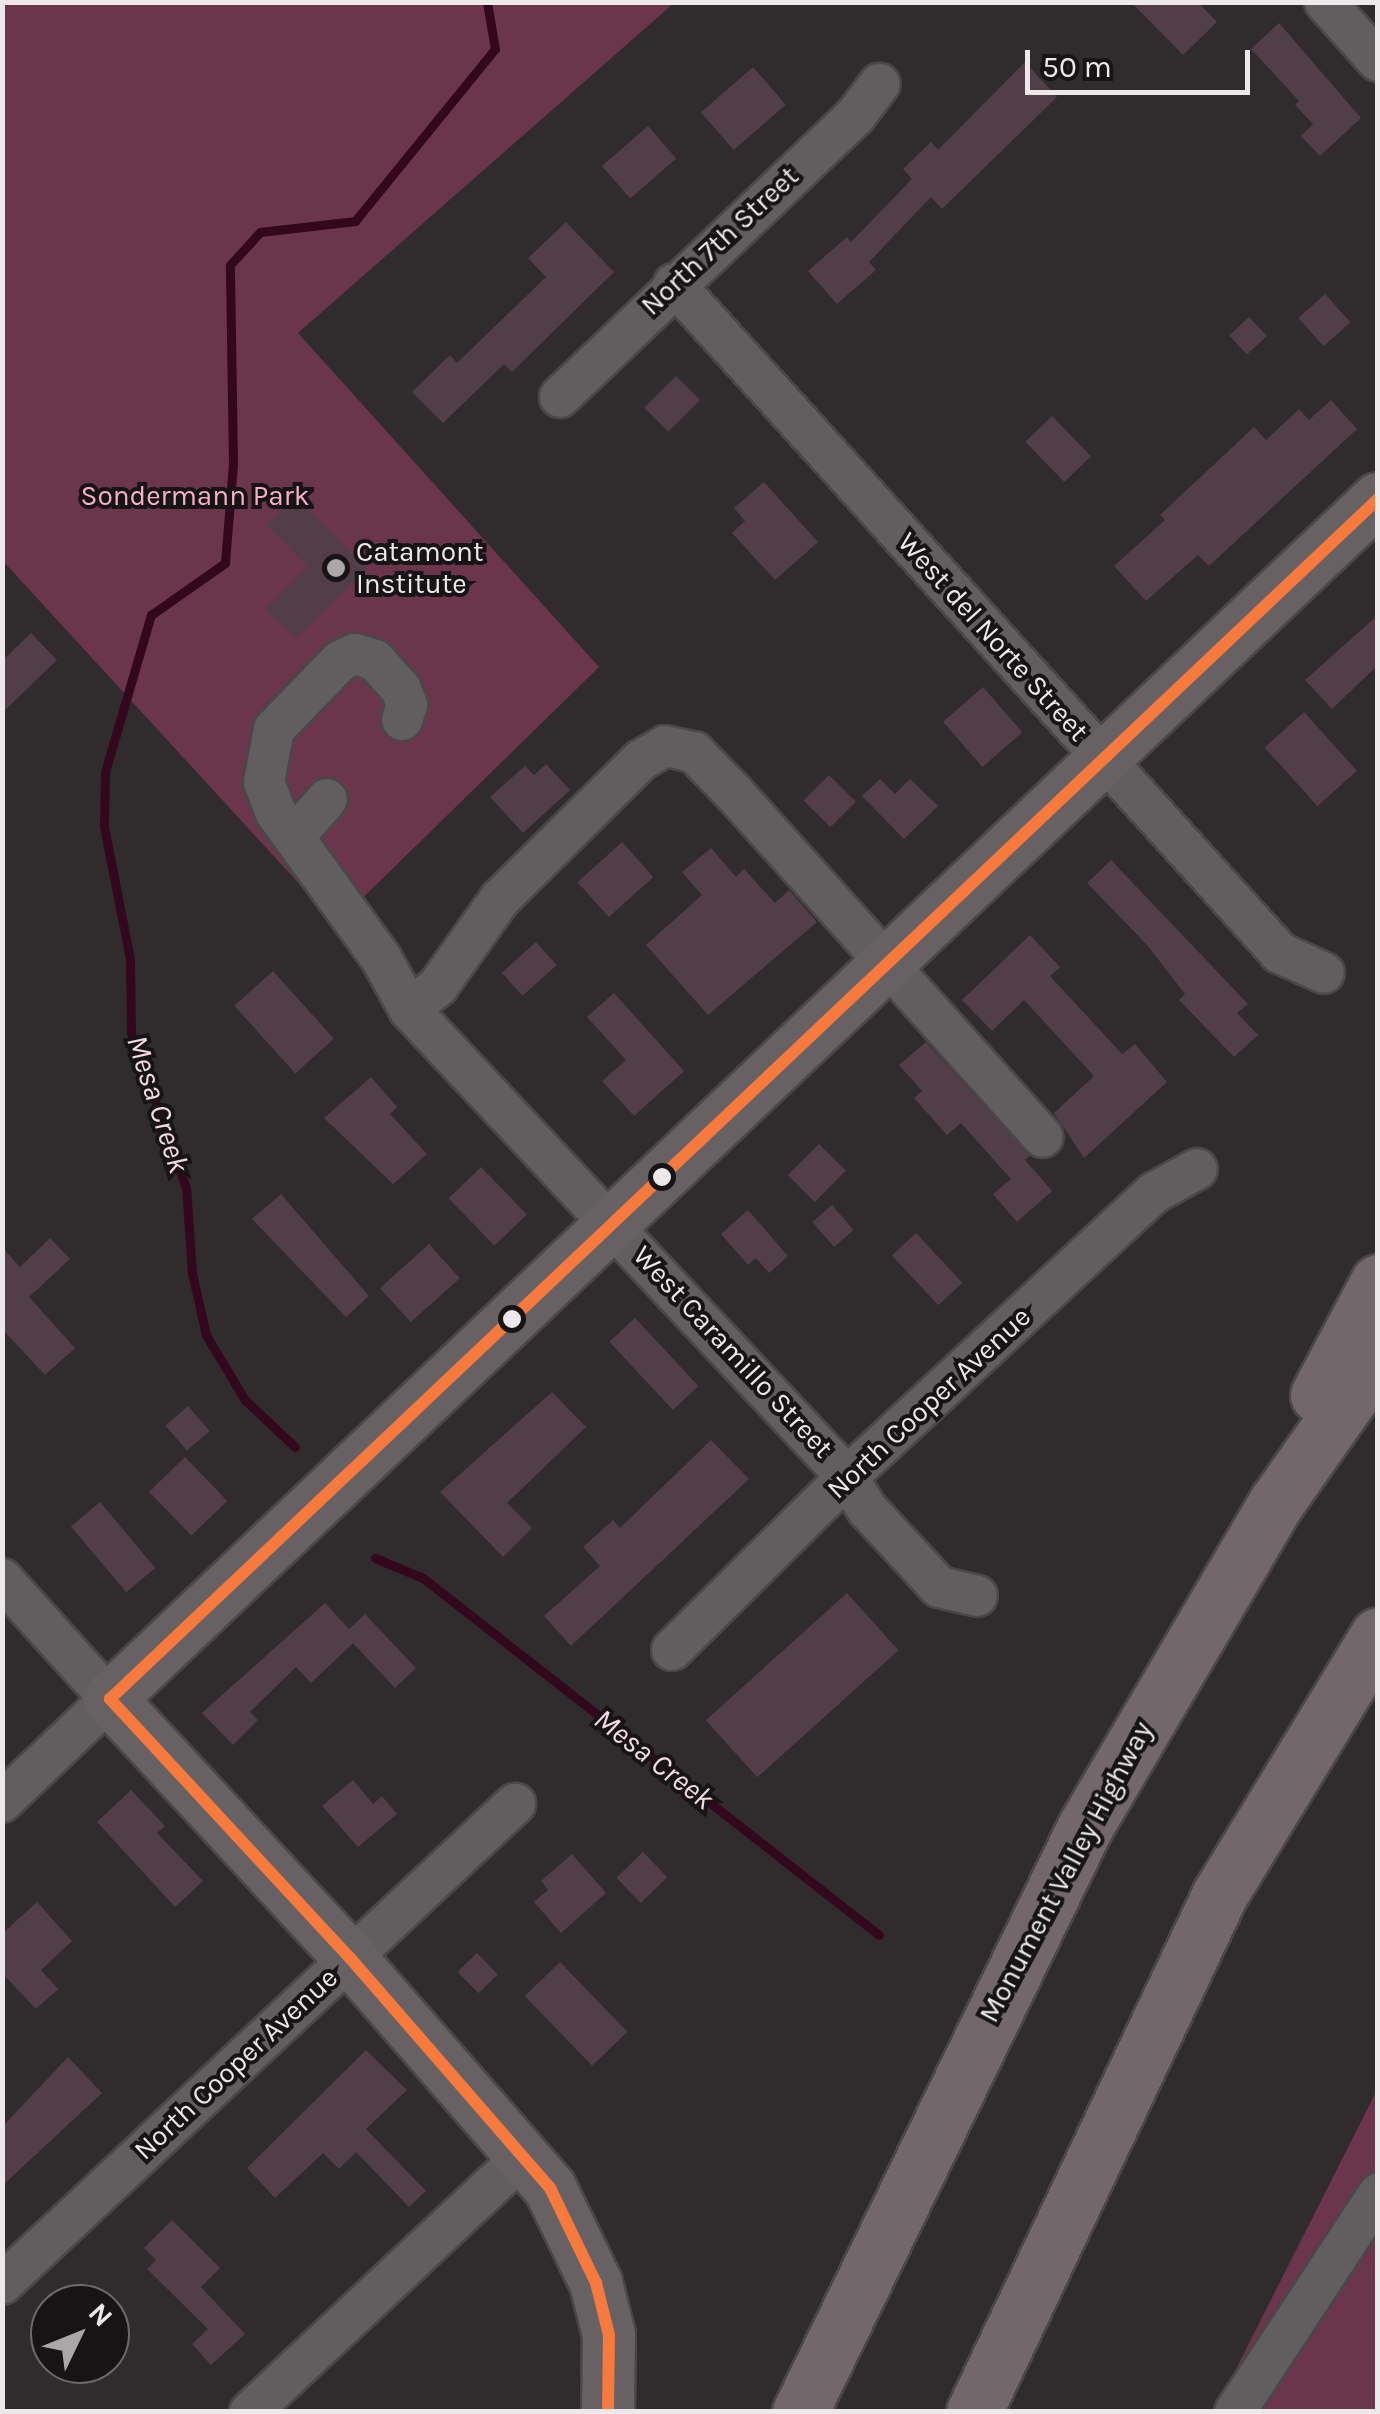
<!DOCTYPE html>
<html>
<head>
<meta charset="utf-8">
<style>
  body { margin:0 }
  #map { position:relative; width:1380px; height:2414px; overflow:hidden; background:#302b2d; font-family:Karla,sans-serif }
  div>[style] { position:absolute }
  .green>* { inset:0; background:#6b354b }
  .stream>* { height:9px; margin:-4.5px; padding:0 4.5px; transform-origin:4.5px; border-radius:4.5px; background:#33081d }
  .building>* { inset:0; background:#513e48; transform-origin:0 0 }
  .roads { filter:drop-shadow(2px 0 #4b4749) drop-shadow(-2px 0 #4b4749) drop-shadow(0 2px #4b4749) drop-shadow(0 -2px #4b4749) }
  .minor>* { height:40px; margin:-20px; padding:0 20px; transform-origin:20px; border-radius:20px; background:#615e5f }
  .major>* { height:52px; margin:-26px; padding:0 26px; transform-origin:26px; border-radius:26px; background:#686163 }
  .highway>* { height:55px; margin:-27.5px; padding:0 27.5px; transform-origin:27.5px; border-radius:27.5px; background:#72676b }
  .bus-1>* { height:12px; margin:-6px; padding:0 6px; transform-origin:6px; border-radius:6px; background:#f6793e }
  .dots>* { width:28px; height:28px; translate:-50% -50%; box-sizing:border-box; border:5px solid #171415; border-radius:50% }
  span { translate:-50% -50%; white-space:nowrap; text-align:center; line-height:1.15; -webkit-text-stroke:8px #171415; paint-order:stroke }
  .street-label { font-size:28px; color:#ede9eb }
  .park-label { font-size:28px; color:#f9aeca }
  .poi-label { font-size:28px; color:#ede9eb }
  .left { translate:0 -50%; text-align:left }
  .water-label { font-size:30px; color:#f4dae3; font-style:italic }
  .frame { position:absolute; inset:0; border:5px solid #ede9eb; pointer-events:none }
  .north { position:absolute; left:30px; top:2284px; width:100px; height:100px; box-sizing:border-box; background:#171415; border:2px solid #6d696b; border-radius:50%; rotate:47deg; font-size:28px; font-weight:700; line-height:40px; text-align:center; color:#ede9eb }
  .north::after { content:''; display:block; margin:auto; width:35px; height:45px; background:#aba6a8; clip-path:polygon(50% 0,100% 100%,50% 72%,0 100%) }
  .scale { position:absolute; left:1025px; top:50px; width:225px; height:45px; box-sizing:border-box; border:5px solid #ede9eb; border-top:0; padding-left:12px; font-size:30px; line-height:35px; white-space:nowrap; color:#ede9eb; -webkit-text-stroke:8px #171415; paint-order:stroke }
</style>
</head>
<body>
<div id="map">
  <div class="green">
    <i style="clip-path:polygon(3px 3px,674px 3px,298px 333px,599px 667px,336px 924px,3px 561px)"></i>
    <i style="clip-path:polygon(1377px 2090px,1377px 2411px,1218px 2412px,1240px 2361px)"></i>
  </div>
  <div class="stream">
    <i style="left:295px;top:1447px;width:69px;rotate:-136.8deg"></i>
    <i style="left:245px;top:1400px;width:76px;rotate:-121deg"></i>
    <i style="left:206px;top:1335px;width:64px;rotate:-102.7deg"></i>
    <i style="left:192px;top:1273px;width:85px;rotate:-94deg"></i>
    <i style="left:186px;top:1188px;width:164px;rotate:-109.5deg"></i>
    <i style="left:131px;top:1033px;width:74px;rotate:-90.8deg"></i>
    <i style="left:130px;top:959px;width:136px;rotate:-101.1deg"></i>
    <i style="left:104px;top:826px;width:54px;rotate:-88.9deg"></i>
    <i style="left:105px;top:772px;width:164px;rotate:-73.7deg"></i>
    <i style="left:151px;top:615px;width:90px;rotate:-35.1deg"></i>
    <i style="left:225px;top:563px;width:100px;rotate:-85.4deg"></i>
    <i style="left:233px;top:463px;width:198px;rotate:-90.9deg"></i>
    <i style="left:230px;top:265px;width:45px;rotate:-47.7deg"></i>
    <i style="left:260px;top:232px;width:96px;rotate:-6.6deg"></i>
    <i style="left:355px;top:221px;width:222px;rotate:-50.9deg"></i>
    <i style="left:495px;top:49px;width:48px;rotate:-99.7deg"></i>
    <i style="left:375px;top:1558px;width:52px;rotate:22.6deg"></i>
    <i style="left:423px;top:1578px;width:579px;rotate:38.06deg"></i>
  </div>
  <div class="building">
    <i style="clip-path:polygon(1131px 2px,1198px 2px,1217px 22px,1183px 55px)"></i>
    <i style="clip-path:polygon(1279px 23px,1361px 118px,1320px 156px,1301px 136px,1313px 124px,1295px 105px,1299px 101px,1251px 49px)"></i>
    <i style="clip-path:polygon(1025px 62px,1057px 97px,942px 209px,931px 197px,869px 262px,876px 270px,837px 304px,808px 271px,847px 237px,851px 242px,912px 179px,903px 169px,931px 142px,938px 150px)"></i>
    <i style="left:753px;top:67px;width:50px;height:69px;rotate:49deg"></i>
    <i style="left:648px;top:126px;width:43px;height:61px;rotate:49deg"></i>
    <i style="clip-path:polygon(566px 222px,614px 272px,512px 372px,504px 364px,443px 423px,412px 392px,450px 355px,457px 363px,546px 277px,528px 258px)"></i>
    <i style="left:1325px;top:294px;width:38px;height:36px;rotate:48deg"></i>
    <i style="left:1249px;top:317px;width:26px;height:27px;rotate:47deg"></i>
    <i style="left:676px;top:376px;width:34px;height:45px;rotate:45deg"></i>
    <i style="clip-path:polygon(1331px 400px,1357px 429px,1209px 566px,1198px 555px,1146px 601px,1114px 566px,1165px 520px,1160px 515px,1254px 427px,1266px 440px,1299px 409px,1309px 420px)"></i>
    <i style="left:1052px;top:416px;width:56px;height:37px;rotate:46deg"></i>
    <i style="clip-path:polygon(764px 482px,818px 542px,775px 580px,732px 533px,745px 521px,734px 508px)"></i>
    <i style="clip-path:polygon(295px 498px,367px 569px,296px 637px,266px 609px,308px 567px,267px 525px)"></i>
    <i style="clip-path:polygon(1378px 615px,1378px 665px,1332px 709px,1305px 680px)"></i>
    <i style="clip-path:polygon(31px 633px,57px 660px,2px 713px,2px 661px)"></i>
    <i style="left:983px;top:687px;width:60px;height:53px;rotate:49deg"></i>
    <i style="left:1304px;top:712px;width:79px;height:53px;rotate:48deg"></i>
    <i style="clip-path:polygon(546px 764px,570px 790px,523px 833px,490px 797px,525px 766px,534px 775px)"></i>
    <i style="left:829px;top:775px;width:38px;height:36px;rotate:45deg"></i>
    <i style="clip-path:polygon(880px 779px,895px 794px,910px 779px,938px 806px,904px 839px,862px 796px)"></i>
    <i style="left:622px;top:842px;width:47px;height:60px;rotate:48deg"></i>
    <i style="clip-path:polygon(711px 848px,736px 877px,744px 869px,775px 903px,789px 890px,817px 922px,708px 1015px,646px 945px,702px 895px,682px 872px)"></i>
    <i style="clip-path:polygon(1111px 860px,1248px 1004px,1237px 1013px,1258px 1035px,1234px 1057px,1179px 1000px,1185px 994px,1147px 945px,1087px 883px)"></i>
    <i style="clip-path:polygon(1030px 935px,1060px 967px,1050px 976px,1122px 1054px,1135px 1044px,1167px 1082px,1084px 1158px,1054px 1113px,1094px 1076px,1024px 1000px,992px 1031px,962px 1000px)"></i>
    <i style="left:536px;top:942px;width:31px;height:46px;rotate:48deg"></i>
    <i style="left:273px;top:971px;width:91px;height:52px;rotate:48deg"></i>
    <i style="clip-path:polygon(614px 993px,684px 1071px,634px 1116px,602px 1081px,626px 1060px,587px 1017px)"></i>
    <i style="clip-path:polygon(926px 1042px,1030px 1156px,1025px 1160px,1052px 1191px,1017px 1222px,993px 1194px,1011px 1179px,961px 1123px,947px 1135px,914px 1098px,922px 1091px,899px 1065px)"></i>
    <i style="clip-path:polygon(371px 1077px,397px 1107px,390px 1114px,427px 1154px,393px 1184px,324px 1118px)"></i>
    <i style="left:819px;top:1144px;width:38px;height:44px;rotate:45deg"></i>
    <i style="left:481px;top:1167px;width:66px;height:45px;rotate:46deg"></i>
    <i style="clip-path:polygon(281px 1194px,369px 1296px,346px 1317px,252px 1219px)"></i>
    <i style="left:832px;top:1205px;width:33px;height:26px;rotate:49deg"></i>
    <i style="clip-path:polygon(748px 1210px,788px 1256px,769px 1273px,756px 1258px,748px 1265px,721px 1234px)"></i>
    <i style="left:916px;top:1233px;width:68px;height:33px;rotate:47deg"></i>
    <i style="clip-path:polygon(50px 1238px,70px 1259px,29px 1297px,75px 1348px,45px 1375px,2px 1329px,2px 1247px,20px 1267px)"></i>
    <i style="left:429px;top:1244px;width:46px;height:66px;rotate:48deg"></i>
    <i style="left:635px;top:1318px;width:93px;height:35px;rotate:47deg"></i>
    <i style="clip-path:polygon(552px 1392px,586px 1427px,507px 1503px,532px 1528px,503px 1557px,440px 1492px)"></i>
    <i style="left:188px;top:1406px;width:33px;height:30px;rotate:49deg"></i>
    <i style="clip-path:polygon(711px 1440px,749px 1479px,571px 1646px,544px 1616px,600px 1566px,583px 1547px,613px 1520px,620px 1528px)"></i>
    <i style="left:185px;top:1457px;width:61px;height:50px;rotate:46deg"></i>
    <i style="left:100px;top:1502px;width:86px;height:38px;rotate:50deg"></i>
    <i style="left:847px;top:1593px;width:77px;height:190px;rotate:48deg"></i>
    <i style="clip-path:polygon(325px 1603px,349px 1629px,365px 1614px,416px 1668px,395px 1688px,353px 1643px,311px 1683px,296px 1667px,250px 1712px,258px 1720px,233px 1745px,202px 1713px)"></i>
    <i style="clip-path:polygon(353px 1780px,373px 1804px,382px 1796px,397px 1814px,358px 1847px,322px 1806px)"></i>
    <i style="clip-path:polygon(131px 1790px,165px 1826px,157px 1833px,203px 1881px,175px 1907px,97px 1822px)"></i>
    <i style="left:643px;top:1852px;width:35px;height:37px;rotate:46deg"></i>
    <i style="clip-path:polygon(572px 1854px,606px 1893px,561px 1933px,534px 1902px,548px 1890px,541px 1881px)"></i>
    <i style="clip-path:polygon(37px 1902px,72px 1941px,41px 1970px,58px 1989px,36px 2009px,2px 1973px,2px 1934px)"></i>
    <i style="left:477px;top:1953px;width:30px;height:27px;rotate:46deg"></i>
    <i style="left:560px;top:1962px;width:97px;height:49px;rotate:46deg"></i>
    <i style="clip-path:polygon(366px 2050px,407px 2090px,366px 2129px,426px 2191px,409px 2207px,356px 2152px,339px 2169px,323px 2153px,275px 2198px,247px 2168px)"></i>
    <i style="clip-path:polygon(68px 2057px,102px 2093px,2px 2186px,2px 2127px)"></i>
    <i style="clip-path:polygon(172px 2220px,220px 2268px,201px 2287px,245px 2334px,211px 2365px,192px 2344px,208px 2329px,147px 2269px,156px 2260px,144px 2248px)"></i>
  </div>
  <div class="roads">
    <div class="minor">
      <i style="left:1325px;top:2px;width:79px;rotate:48.1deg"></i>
      <i style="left:674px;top:284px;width:903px;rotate:47.83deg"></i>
      <i style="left:1280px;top:953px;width:48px;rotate:24.4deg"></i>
      <i style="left:560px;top:397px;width:409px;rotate:-43.6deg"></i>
      <i style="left:856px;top:115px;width:39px;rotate:-53deg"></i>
      <i style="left:402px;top:720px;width:16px;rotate:-72deg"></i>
      <i style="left:407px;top:705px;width:17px;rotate:-111deg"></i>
      <i style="left:401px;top:689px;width:39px;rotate:-132deg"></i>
      <i style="left:375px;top:660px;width:21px;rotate:-163deg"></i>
      <i style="left:355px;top:654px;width:17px;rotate:155deg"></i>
      <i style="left:340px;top:661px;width:95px;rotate:134.1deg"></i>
      <i style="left:274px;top:729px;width:54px;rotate:100.7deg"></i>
      <i style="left:264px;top:782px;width:33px;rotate:69deg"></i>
      <i style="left:276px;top:813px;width:179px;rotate:54.1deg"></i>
      <i style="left:381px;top:958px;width:58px;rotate:61.2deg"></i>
      <i style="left:409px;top:1009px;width:641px;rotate:46.9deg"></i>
      <i style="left:847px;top:1477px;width:39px;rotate:58deg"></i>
      <i style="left:868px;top:1510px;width:105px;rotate:47.3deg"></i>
      <i style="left:939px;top:1587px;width:39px;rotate:13deg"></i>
      <i style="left:294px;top:837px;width:50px;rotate:-49deg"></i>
      <i style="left:409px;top:1009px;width:37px;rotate:-38deg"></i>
      <i style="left:438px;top:986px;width:107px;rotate:-54.5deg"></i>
      <i style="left:500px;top:899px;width:198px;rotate:-44.6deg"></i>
      <i style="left:641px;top:760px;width:28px;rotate:-30deg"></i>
      <i style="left:665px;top:746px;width:30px;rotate:12deg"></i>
      <i style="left:694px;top:752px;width:57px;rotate:45.7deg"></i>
      <i style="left:734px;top:793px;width:462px;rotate:48.1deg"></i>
      <i style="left:2px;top:1579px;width:161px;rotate:48deg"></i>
      <i style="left:110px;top:1699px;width:149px;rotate:136.4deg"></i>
      <i style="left:672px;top:1650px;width:246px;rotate:-44.7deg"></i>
      <i style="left:847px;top:1477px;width:418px;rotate:-42.8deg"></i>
      <i style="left:1154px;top:1193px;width:49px;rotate:-29.2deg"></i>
      <i style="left:2px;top:2284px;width:703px;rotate:-43.1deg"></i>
      <i style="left:250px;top:2412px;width:376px;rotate:-43.1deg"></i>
      <i style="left:1235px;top:2412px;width:261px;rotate:-56.7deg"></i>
    </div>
    <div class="major">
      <i style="left:608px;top:2412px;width:77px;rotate:-89.3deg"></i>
      <i style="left:609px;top:2335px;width:54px;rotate:-104deg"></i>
      <i style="left:596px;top:2283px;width:106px;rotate:-115.8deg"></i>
      <i style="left:550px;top:2188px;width:306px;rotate:-131deg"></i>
      <i style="left:349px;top:1957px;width:352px;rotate:-132.8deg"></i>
      <i style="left:110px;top:1699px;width:1746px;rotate:-43.42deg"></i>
    </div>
    <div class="highway">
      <i style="left:1318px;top:1395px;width:128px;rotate:-62deg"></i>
      <i style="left:800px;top:2412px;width:651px;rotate:-64.03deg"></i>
      <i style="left:1085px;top:1827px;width:376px;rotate:-59.5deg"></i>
      <i style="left:1276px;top:1503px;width:177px;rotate:-54.9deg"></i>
      <i style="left:974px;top:2412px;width:573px;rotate:-64.6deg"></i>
      <i style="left:1220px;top:1894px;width:303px;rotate:-58.6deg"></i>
    </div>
  </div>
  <div class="bus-1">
    <i style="left:608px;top:2412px;width:77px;rotate:-89.3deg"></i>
    <i style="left:609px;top:2335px;width:54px;rotate:-104deg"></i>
    <i style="left:596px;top:2283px;width:106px;rotate:-115.8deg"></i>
    <i style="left:550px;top:2188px;width:306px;rotate:-131deg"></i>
    <i style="left:349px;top:1957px;width:352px;rotate:-132.8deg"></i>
    <i style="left:110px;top:1699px;width:1746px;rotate:-43.42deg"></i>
  </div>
  <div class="dots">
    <i style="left:336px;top:568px;background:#aba6a8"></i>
    <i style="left:662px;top:1177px;background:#ede9eb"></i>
    <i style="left:512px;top:1319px;background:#ede9eb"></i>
  </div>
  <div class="street-label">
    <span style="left:720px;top:241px;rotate:-43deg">North 7th Street</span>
    <span style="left:993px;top:637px;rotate:48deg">West del Norte Street</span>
    <span style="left:733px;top:1352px;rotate:47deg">West Caramillo Street</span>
    <span style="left:929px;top:1403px;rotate:-43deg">North Cooper Avenue</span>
    <span style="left:1066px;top:1872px;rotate:-62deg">Monument Valley Highway</span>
    <span style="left:236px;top:2064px;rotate:-43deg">North Cooper Avenue</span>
  </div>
  <div class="park-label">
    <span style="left:195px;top:496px">Sondermann Park</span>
  </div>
  <div class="poi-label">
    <span class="left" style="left:356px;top:568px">Catamont<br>Institute</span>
  </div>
  <div class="water-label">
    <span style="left:158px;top:1104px;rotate:72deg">Mesa Creek</span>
    <span style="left:654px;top:1759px;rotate:38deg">Mesa Creek</span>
  </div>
  <div class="frame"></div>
  <div class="north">N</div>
  <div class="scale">50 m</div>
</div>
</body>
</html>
